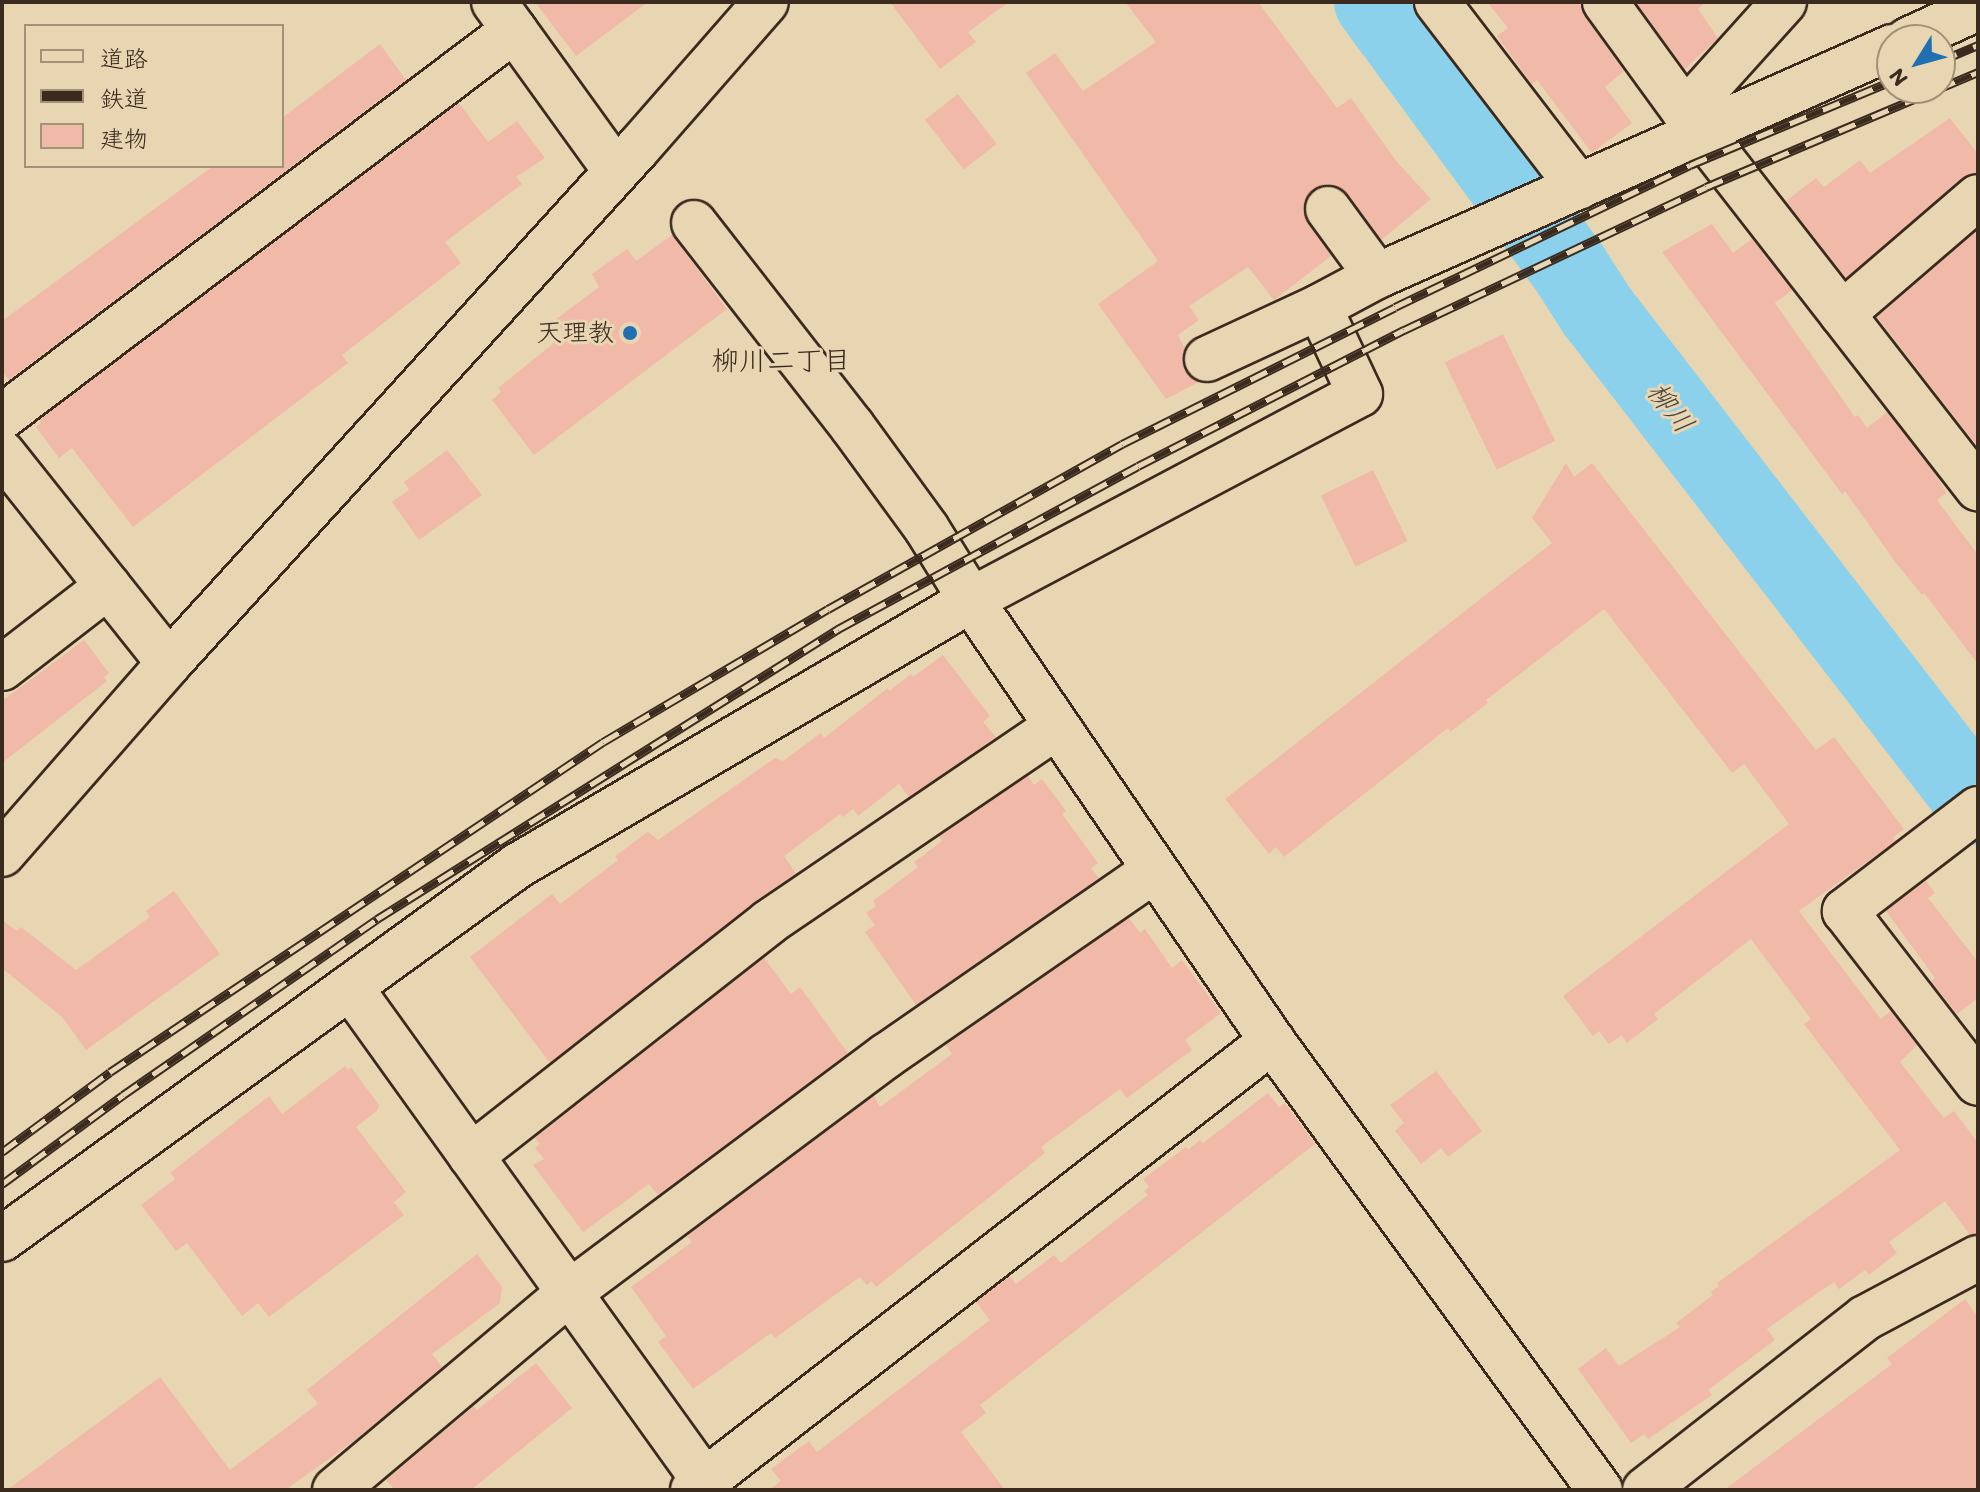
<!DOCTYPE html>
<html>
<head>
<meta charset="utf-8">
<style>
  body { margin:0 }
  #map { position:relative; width:1980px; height:1492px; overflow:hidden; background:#e8d6b3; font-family:Itim,"Klee One",sans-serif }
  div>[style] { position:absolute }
  .river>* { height:80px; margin:-40px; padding:0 40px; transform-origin:40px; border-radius:40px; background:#8bd1ec }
  .building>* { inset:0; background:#f1b9a7; transform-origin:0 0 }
  .roads { filter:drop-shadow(2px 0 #3b2a1e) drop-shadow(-2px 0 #3b2a1e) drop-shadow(0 2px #3b2a1e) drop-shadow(0 -2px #3b2a1e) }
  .minor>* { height:44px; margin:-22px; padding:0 22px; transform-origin:22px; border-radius:22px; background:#e8d6b3 }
  .tertiary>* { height:44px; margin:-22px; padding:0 22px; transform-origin:22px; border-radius:22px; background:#e8d6b3 }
  .rail>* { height:9px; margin-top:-4.5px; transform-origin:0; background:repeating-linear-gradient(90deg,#e8d6b3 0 18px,#3b2a1e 0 36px); box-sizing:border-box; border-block:2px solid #3b2a1e }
  .dots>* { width:22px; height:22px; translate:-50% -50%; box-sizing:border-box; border:4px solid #e8d6b3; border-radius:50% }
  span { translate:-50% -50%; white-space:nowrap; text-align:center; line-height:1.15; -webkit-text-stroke:6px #e8d6b3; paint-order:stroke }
  .poi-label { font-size:26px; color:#3b2a1e }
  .right { translate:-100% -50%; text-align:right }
  .neighbourhood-label { font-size:28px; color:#3b2a1e }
  .water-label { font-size:28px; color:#47433d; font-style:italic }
  .frame { position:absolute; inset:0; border:4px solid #3b2a1e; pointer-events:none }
  .legend { position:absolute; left:24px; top:24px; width:260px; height:144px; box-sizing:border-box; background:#e8d6b3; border:2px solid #a39177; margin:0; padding:10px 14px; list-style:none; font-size:24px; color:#3b2a1e }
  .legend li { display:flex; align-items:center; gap:16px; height:40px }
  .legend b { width:40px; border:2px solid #a39177 }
  .north { position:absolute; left:1876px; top:24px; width:80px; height:80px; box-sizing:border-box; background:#e8d6b3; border:2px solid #a39177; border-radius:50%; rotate:233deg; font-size:22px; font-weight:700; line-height:32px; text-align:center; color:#3b2a1e }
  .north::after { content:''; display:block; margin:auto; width:28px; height:36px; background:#1f6fb2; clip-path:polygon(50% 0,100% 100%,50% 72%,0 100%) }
</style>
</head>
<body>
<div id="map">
  <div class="river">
    <i style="left:1374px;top:2px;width:331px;rotate:53.7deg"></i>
    <i style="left:1570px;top:269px;width:50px;rotate:57.3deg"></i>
    <i style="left:1597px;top:311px;width:624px;rotate:52.36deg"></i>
  </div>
  <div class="building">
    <i style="clip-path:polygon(535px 2px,648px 2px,576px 56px)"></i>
    <i style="clip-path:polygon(890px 2px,1009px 2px,968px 32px,976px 42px,940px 69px)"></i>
    <i style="clip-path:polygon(1125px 2px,1258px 2px,1337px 108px,1351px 98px,1397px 162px,1431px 199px,1381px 240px,1339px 187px,1326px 184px,1313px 189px,1305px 200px,1303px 212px,1331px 256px,1274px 300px,1248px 267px,1189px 306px,1199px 320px,1178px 335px,1185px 349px,1184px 369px,1199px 382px,1166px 399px,1098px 304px,1158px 261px,1026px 73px,1055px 53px,1083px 91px,1156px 42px)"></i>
    <i style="clip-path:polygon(1487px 2px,1580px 2px,1585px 17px,1624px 71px,1605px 87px,1632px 123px,1592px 153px,1537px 80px,1532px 84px,1497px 36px,1508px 28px)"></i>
    <i style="clip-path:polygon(1636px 2px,1706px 2px,1698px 9px,1718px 38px,1685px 69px)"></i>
    <i style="clip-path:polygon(380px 44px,406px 80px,9px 380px,2px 371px,2px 321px,213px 166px,282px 166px,282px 118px)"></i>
    <i style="left:958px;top:94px;width:63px;height:42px;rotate:52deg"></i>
    <i style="clip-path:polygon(459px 103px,488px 142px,517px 121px,545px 158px,516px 177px,522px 184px,445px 242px,461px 263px,342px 355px,348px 363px,133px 527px,72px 448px,59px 458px,36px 427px,41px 423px,39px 420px)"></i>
    <i style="clip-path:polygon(1950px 118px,1978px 154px,1978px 173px,1962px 178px,1846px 278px,1786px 201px,1816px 178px,1824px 187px,1860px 160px,1870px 173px)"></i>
    <i style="clip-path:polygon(1712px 224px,1733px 253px,1752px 239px,1792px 290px,1775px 303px,1855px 417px,1858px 415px,1867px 428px,1887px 412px,1937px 476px,1946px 493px,1937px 500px,1978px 555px,1978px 664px,1924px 593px,1922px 595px,1896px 563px,1845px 491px,1842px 494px,1662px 252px)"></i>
    <i style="clip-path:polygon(1978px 230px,1978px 445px,1977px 446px,1877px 317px)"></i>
    <i style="clip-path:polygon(672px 235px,727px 309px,534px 455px,492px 400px,501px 392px,498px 388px,565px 334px,555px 320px,599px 287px,592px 274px,627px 249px,636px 261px)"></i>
    <i style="left:1503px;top:334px;width:119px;height:65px;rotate:64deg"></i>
    <i style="clip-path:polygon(447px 450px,482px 495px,419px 540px,392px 502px,409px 490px,404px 482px)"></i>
    <i style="clip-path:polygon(1566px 463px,1574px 477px,1592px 463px,1816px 750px,1834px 737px,1904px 829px,1893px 838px,1896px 841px,1799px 911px,1881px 1019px,1891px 1011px,1917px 1045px,1900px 1062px,1944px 1118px,1954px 1111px,1978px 1143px,1978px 1233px,1970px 1235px,1945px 1201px,1889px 1242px,1897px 1253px,1869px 1275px,1865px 1270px,1839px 1289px,1834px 1282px,1799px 1306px,1767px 1329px,1775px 1340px,1708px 1390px,1712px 1395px,1648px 1439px,1644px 1434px,1631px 1443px,1578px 1369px,1606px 1348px,1619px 1366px,1680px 1327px,1676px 1323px,1713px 1295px,1711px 1292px,1719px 1286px,1717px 1283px,1900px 1150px,1804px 1024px,1811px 1019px,1751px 939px,1654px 1014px,1658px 1019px,1627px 1043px,1622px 1035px,1609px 1044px,1599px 1031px,1593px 1036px,1563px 996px,1789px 824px,1744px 764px,1732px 773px,1604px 609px,1486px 700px,1488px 703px,1450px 732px,1448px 728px,1284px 857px,1276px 847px,1269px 854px,1225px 799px,1552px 543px,1532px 518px)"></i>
    <i style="left:1373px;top:470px;width:79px;height:58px;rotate:64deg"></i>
    <i style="clip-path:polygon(84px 640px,109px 673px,104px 677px,107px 681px,2px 763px,2px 701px)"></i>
    <i style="clip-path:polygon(943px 655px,990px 716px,983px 722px,996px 737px,909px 797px,899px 784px,858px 816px,853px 809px,843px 817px,840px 814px,784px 856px,796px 873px,754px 902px,550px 1063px,470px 957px,552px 894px,560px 904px,618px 860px,615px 856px,648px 832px,658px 840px,775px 758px,783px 761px,821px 733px,824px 738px,888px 688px,889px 691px,911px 674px,913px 677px)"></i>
    <i style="clip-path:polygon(1028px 776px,1034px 785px,1042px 779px,1066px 811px,1062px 814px,1098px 863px,1091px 868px,1099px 878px,916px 1005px,865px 932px,875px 925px,866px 913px,876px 906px,873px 901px,918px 867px,914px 862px,942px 841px,939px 837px)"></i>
    <i style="clip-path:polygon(1926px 881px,1935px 893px,1928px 898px,1978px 962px,1978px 998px,1957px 1014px,1931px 981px,1935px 978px,1886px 911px)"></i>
    <i style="clip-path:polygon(174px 891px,220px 954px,86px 1050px,62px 1017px,2px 968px,2px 920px,17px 931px,21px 927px,76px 970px,150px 917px,146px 911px)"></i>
    <i style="clip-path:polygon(1129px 918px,1140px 933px,1145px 929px,1172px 968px,1182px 960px,1221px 1013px,1185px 1040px,1192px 1050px,1127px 1098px,1120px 1089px,1041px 1147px,1045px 1153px,876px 1287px,872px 1281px,867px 1285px,860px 1277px,775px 1338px,771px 1333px,693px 1389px,658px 1342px,666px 1336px,631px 1287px,692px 1242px,687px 1236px,874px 1096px,880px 1107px,952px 1054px,946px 1045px)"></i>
    <i style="clip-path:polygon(764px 958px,791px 994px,800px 987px,848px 1053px,658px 1195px,649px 1184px,583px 1232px,533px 1165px,544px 1159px,535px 1148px,540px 1144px,535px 1138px)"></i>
    <i style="clip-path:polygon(345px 1066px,348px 1070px,351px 1067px,379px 1105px,378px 1110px,356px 1127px,406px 1192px,394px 1202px,404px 1215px,269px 1317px,258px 1303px,242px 1316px,187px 1243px,176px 1251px,141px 1205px,175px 1179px,170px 1173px,269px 1096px,282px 1114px)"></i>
    <i style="clip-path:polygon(1436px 1071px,1482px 1131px,1448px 1157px,1441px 1148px,1421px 1164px,1395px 1131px,1404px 1123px,1390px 1105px)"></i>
    <i style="clip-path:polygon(1268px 1093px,1279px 1107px,1285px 1103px,1315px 1144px,980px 1405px,986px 1413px,961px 1432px,1005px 1490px,769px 1490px,781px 1481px,771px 1469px,809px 1441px,817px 1452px,990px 1320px,976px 1302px,1010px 1276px,1016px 1284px,1054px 1255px,1061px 1263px,1148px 1195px,1144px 1191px,1149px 1187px,1143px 1179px,1186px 1147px,1188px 1150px,1200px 1140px,1203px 1143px)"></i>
    <i style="clip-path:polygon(477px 1254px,502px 1287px,500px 1303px,432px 1354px,442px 1367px,354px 1441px,285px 1490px,7px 1490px,160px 1377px,230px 1470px,318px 1404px,307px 1390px)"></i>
    <i style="clip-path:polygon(1965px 1299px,1978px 1317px,1978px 1490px,1724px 1490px,1892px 1364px,1887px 1358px)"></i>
    <i style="clip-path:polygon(536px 1363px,572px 1408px,471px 1490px,395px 1490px,386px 1480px,474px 1406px,477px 1410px)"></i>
  </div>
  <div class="roads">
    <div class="minor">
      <i style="left:494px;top:2px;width:208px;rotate:54.2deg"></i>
      <i style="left:1437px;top:2px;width:233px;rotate:52.5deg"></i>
      <i style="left:1605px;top:2px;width:136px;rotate:54deg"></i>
      <i style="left:1685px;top:112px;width:477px;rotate:52.1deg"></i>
      <i style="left:1908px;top:40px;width:77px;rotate:-24.6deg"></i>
      <i style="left:1685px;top:112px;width:148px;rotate:-48deg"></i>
      <i style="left:1328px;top:209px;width:83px;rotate:53.8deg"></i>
      <i style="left:694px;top:223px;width:257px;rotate:52.1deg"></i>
      <i style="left:852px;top:426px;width:127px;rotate:53.9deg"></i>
      <i style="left:927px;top:529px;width:84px;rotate:58.2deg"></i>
      <i style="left:971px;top:600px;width:534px;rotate:55.68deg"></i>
      <i style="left:1272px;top:1041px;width:556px;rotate:53.85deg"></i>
      <i style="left:1842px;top:314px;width:179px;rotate:-40.7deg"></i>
      <i style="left:1207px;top:359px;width:123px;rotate:-24.9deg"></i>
      <i style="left:2px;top:417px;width:642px;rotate:-37.08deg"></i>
      <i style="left:2px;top:453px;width:268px;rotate:51.5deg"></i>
      <i style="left:2px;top:668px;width:134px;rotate:-37.7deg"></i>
      <i style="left:1978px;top:809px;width:168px;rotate:142.5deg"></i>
      <i style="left:1845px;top:911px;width:217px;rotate:52.3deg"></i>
      <i style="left:350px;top:987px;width:619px;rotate:54.33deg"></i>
      <i style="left:471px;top:1156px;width:379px;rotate:-38.1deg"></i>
      <i style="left:769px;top:922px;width:348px;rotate:-34.2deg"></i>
      <i style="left:2px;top:1239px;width:636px;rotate:-35.91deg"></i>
      <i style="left:517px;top:866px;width:526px;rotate:-30.37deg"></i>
      <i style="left:971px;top:600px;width:440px;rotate:-27.9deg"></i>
      <i style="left:1360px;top:394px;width:96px;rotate:-115.2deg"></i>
      <i style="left:1319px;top:307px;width:66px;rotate:-28.1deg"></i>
      <i style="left:1377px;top:276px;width:564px;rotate:-23.97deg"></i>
      <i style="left:335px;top:1490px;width:306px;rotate:-40.1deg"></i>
      <i style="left:569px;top:1293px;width:396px;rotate:-36.8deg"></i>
      <i style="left:886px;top:1056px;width:327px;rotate:-34.7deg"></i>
      <i style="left:693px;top:1490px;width:733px;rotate:-37.79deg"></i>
      <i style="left:1645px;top:1490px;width:279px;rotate:-38deg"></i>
      <i style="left:1865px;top:1318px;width:128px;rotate:-28deg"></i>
    </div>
    <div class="tertiary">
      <i style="left:2px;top:854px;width:254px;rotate:-48.8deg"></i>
      <i style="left:169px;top:663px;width:697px;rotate:-47.68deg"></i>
      <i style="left:638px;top:148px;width:194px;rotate:-48.8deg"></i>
    </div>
  </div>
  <div class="rail">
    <i style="left:1940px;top:61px;width:41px;rotate:-22.8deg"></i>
    <i style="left:2px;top:1152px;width:134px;rotate:-36.5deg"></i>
    <i style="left:110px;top:1072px;width:593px;rotate:-33.8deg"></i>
    <i style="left:603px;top:742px;width:261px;rotate:-30.6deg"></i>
    <i style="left:828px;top:609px;width:337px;rotate:-29.3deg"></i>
    <i style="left:1122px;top:444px;width:305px;rotate:-26.6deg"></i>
    <i style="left:1395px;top:307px;width:327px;rotate:-25.7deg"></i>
    <i style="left:1690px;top:165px;width:219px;rotate:-22.6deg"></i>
    <i style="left:2px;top:1184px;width:150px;rotate:-36.3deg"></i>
    <i style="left:123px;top:1095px;width:309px;rotate:-34.7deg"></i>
    <i style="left:377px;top:919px;width:545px;rotate:-32.17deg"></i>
    <i style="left:838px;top:629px;width:341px;rotate:-28.5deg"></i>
    <i style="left:1138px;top:466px;width:299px;rotate:-27.1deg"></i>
    <i style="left:1404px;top:330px;width:334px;rotate:-25.3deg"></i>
    <i style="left:1706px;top:187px;width:295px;rotate:-22.9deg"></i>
  </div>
  <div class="dots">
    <i style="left:630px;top:333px;background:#1f6fb2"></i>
  </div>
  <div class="poi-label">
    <span class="right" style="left:614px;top:333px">天理教</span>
  </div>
  <div class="neighbourhood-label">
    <span style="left:781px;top:360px">柳川二丁目</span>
  </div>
  <div class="water-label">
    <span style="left:1671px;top:407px;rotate:52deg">柳川</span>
  </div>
  <div class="frame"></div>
  <ul class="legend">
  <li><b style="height:10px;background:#e8d6b3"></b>道路</li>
  <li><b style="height:10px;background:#3b2a1e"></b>鉄道</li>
  <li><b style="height:22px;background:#f1b9a7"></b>建物</li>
  </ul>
  <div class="north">N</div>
</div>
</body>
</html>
